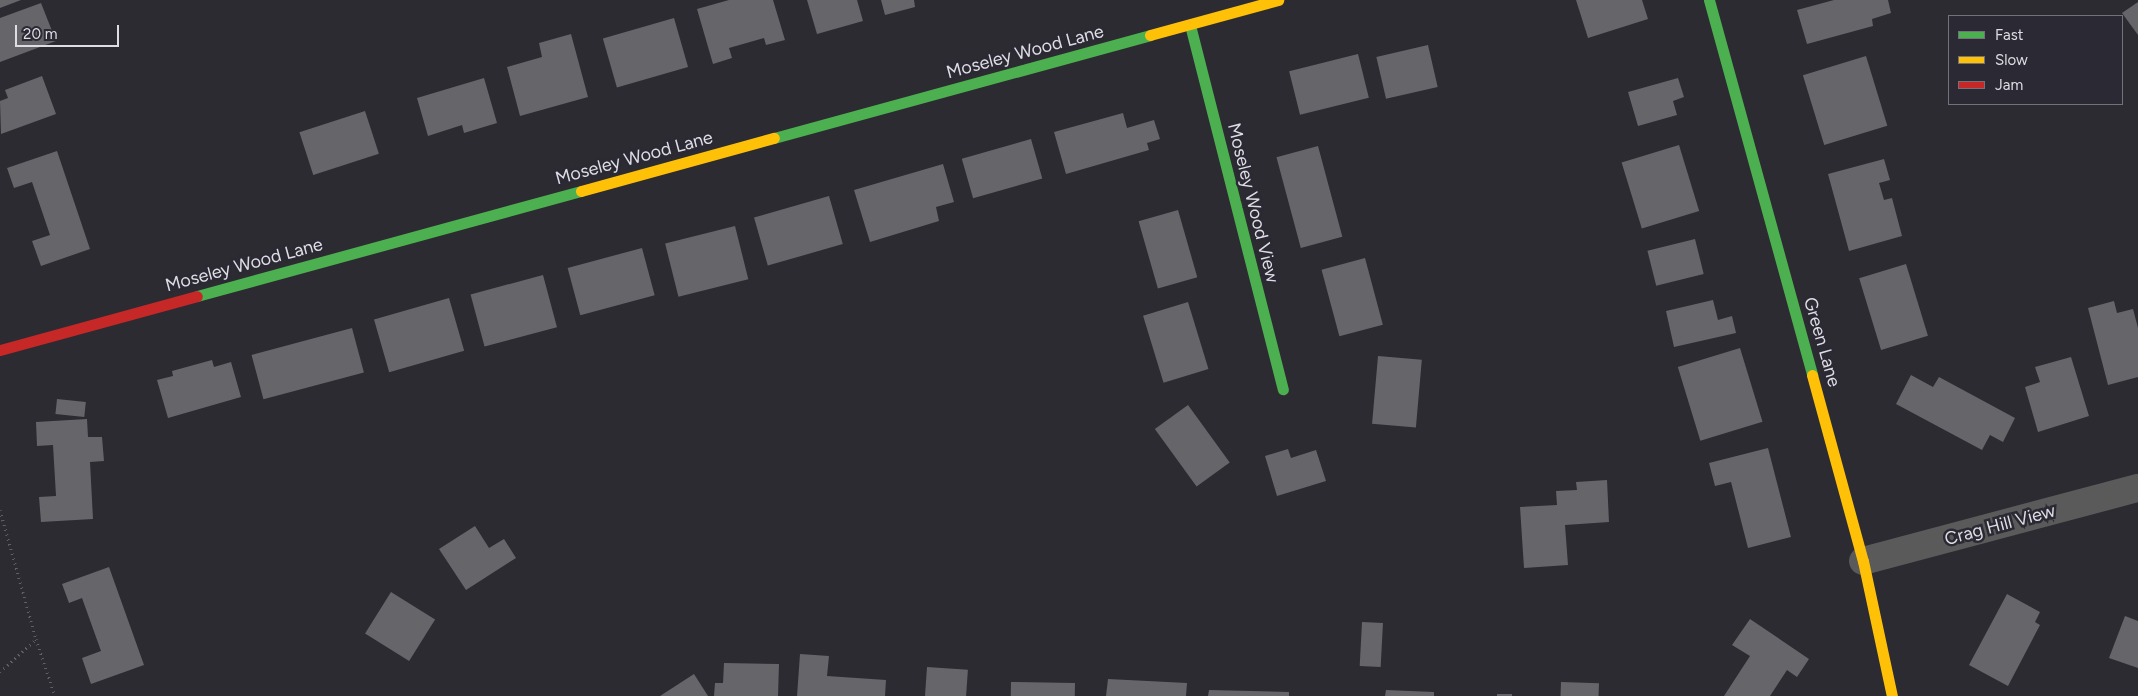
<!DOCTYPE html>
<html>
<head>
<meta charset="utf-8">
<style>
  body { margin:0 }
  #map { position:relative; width:2138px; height:696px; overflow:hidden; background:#2c2b31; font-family:Figtree,sans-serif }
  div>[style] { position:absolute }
  .building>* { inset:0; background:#66656a; transform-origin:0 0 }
  .path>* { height:3px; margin-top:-1.5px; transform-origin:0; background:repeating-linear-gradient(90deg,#626061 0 1px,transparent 0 5px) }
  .street>* { height:28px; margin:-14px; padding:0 14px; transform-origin:14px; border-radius:14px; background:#5b5a5a }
  .fast>* { height:11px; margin:-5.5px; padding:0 5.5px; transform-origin:5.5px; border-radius:5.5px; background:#4caf50 }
  .slow>* { height:11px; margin:-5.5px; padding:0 5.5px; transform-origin:5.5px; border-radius:5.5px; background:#ffc107 }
  .jam>* { height:11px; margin:-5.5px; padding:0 5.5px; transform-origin:5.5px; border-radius:5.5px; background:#c62828 }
  span { translate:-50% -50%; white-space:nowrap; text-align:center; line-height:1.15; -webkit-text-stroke:5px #2b2933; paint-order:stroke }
  .street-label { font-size:18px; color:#dedde4 }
  .legend { position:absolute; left:1948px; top:15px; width:175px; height:90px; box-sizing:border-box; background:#2b2933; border:1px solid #73717a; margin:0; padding:6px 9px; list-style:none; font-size:15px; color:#dedde4 }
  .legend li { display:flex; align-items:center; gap:10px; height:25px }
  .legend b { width:25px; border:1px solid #73717a }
  .scale { position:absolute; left:15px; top:25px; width:104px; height:22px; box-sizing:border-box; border:2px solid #dedde4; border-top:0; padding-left:6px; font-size:15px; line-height:18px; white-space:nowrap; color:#dedde4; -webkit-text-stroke:4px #2b2933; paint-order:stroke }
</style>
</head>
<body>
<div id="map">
  <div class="building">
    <i style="clip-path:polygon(0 0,21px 0,0 8px)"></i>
    <i style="clip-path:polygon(729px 0,773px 0,785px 40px,766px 45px,764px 38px,729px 48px,732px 58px,713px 64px,697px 9px)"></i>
    <i style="clip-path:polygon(807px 0,857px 0,863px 21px,817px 34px)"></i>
    <i style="clip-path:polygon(881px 0,914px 0,915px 7px,885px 15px)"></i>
    <i style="clip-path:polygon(1576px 0,1642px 0,1648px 19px,1588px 38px)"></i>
    <i style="clip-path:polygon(1834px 0,1888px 0,1891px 13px,1872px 19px,1873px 26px,1807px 44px,1797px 10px)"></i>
    <i style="clip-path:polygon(2138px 2px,2138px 35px,2122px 13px)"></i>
    <i style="clip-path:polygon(41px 3px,56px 41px,0 62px,0 18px)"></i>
    <i style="left:674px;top:18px;width:51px;height:74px;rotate:74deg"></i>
    <i style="clip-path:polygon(571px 34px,588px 97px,520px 116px,507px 67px,542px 57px,539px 43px)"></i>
    <i style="left:1428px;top:45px;width:43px;height:53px;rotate:77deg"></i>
    <i style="left:1358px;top:54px;width:45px;height:71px;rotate:76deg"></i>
    <i style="left:1866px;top:56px;width:73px;height:66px;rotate:73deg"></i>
    <i style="clip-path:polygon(42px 76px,56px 114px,1px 134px,0 101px,8px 98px,5px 90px)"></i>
    <i style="clip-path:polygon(484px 78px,497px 123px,464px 133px,462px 125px,428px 136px,417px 98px)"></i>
    <i style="clip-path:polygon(1678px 78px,1684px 97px,1673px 101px,1677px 115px,1638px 126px,1628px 92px)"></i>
    <i style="left:365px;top:111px;width:45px;height:69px;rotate:72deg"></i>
    <i style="clip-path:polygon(1123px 113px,1127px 128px,1154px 120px,1160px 139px,1147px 143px,1149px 150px,1066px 174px,1054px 132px)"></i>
    <i style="left:1031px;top:139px;width:41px;height:72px;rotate:74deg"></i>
    <i style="left:1679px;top:145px;width:69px;height:60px;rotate:73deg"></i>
    <i style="left:1318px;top:146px;width:94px;height:43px;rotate:75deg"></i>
    <i style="clip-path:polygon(57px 151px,90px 249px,41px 266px,32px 241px,50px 235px,32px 182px,14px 188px,7px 168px)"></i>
    <i style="clip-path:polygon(1884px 159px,1890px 180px,1879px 183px,1884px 200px,1892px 198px,1902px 236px,1849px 251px,1828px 174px)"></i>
    <i style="clip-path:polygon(943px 164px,954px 202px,936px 207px,939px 221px,870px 242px,854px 190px)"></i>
    <i style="left:829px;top:196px;width:50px;height:78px;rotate:74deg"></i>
    <i style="left:1178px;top:210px;width:70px;height:41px;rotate:74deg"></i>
    <i style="left:735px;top:226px;width:55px;height:72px;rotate:76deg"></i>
    <i style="left:1695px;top:239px;width:36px;height:49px;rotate:76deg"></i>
    <i style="left:642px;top:248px;width:49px;height:77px;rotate:75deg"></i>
    <i style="left:1365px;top:258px;width:69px;height:45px;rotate:75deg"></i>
    <i style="left:1906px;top:264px;width:75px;height:49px;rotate:73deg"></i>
    <i style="left:543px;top:275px;width:54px;height:75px;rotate:75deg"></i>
    <i style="left:449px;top:298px;width:55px;height:78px;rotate:74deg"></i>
    <i style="clip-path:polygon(1713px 300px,1718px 320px,1732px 316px,1736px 333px,1674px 347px,1666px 311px)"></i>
    <i style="clip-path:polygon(2114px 301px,2117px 313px,2133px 309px,2138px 328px,2138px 377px,2108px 385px,2088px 308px)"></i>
    <i style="left:1188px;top:302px;width:70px;height:47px;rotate:73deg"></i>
    <i style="left:352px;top:328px;width:46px;height:104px;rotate:75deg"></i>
    <i style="left:1740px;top:348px;width:77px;height:65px;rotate:73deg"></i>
    <i style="left:1378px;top:356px;width:44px;height:68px;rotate:5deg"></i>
    <i style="clip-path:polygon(2071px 357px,2089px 416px,2038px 432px,2025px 387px,2040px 382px,2035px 367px)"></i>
    <i style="clip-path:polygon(212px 360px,214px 367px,231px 362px,241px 397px,168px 418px,157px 380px,173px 376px,172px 371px)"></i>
    <i style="clip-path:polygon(1911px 375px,1933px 387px,1939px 377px,2015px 418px,2003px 442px,1990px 435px,1982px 450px,1896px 404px)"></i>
    <i style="left:57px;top:399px;width:29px;height:15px;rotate:6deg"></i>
    <i style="left:1188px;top:405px;width:71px;height:41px;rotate:54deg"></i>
    <i style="clip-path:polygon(87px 419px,88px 437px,102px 437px,104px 461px,90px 462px,93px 519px,41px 522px,39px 497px,56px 496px,53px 445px,37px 446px,36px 422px)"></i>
    <i style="clip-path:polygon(1768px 448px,1791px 537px,1748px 548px,1731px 482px,1715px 486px,1709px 463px)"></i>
    <i style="clip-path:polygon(1288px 449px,1291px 458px,1316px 450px,1326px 481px,1277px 496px,1265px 456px)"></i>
    <i style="clip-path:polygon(1607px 480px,1609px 522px,1565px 525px,1568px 565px,1524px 568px,1520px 507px,1557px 505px,1556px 491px,1577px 490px,1576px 482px)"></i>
    <i style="clip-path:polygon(475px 526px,489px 548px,504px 539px,516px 558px,466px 590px,439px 549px)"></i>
    <i style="clip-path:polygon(109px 567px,144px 665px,91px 684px,82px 658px,101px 651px,82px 598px,69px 603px,62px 584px)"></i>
    <i style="left:391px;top:592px;width:52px;height:49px;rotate:32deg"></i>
    <i style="clip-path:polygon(2007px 594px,2040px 612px,2035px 622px,2040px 625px,2008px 686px,1969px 665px)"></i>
    <i style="clip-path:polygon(2125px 616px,2138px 621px,2138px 668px,2109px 658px)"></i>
    <i style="clip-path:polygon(1750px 619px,1809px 659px,1797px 677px,1787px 670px,1770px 696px,1724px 696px,1750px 656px,1732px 645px)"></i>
    <i style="left:1362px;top:622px;width:21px;height:44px;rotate:3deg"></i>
    <i style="clip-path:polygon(800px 654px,829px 656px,827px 676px,886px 680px,885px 696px,797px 696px)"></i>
    <i style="clip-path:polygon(724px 663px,779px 664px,778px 696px,714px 696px,715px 683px,723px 683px)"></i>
    <i style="left:927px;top:667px;width:41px;height:29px;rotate:4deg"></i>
    <i style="clip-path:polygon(694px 674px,708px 696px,660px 696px)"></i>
    <i style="clip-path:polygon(1108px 679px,1187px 683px,1186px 696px,1106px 696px)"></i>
    <i style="left:1011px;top:682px;width:64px;height:14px;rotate:1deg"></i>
    <i style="left:1561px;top:682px;width:38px;height:14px;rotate:2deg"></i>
    <i style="clip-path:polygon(1209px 690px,1289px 692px,1289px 696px,1208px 696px)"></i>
    <i style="clip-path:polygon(1386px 690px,1434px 692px,1434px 696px,1385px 696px)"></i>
    <i style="left:1497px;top:694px;width:15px;height:2px"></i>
  </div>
  <div class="path">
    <i style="left:0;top:510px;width:134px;rotate:74.4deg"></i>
    <i style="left:36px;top:639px;width:60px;rotate:71.6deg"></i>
    <i style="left:0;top:672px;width:49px;rotate:-42.5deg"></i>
  </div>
  <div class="street">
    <i style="left:1863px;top:561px;width:285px;rotate:-14.9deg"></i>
  </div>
  <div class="fast">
    <i style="left:1709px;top:0;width:389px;rotate:74.6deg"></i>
    <i style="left:1190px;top:25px;width:376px;rotate:75.7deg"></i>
    <i style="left:774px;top:138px;width:390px;rotate:-15.3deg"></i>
    <i style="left:197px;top:296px;width:398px;rotate:-15.3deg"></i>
  </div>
  <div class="slow">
    <i style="left:1150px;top:35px;width:133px;rotate:-15.3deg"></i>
    <i style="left:581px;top:191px;width:200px;rotate:-15.4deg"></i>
    <i style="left:1812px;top:375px;width:193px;rotate:74.7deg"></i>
    <i style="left:1863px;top:561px;width:138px;rotate:77.9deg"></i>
  </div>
  <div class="jam">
    <i style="left:0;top:350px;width:204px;rotate:-15.3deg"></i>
  </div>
  <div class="street-label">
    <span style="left:1025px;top:52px;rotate:-15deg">Moseley Wood Lane</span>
    <span style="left:634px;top:158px;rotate:-15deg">Moseley Wood Lane</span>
    <span style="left:1253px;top:203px;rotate:76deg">Moseley Wood View</span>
    <span style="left:244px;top:265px;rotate:-15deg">Moseley Wood Lane</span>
    <span style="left:1822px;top:342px;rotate:74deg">Green Lane</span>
    <span style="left:2000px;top:525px;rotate:-15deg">Crag Hill View</span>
  </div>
  <ul class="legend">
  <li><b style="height:6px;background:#4caf50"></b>Fast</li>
  <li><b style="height:6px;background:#ffc107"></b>Slow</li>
  <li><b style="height:6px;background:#c62828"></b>Jam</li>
  </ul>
  <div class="scale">20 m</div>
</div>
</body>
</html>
